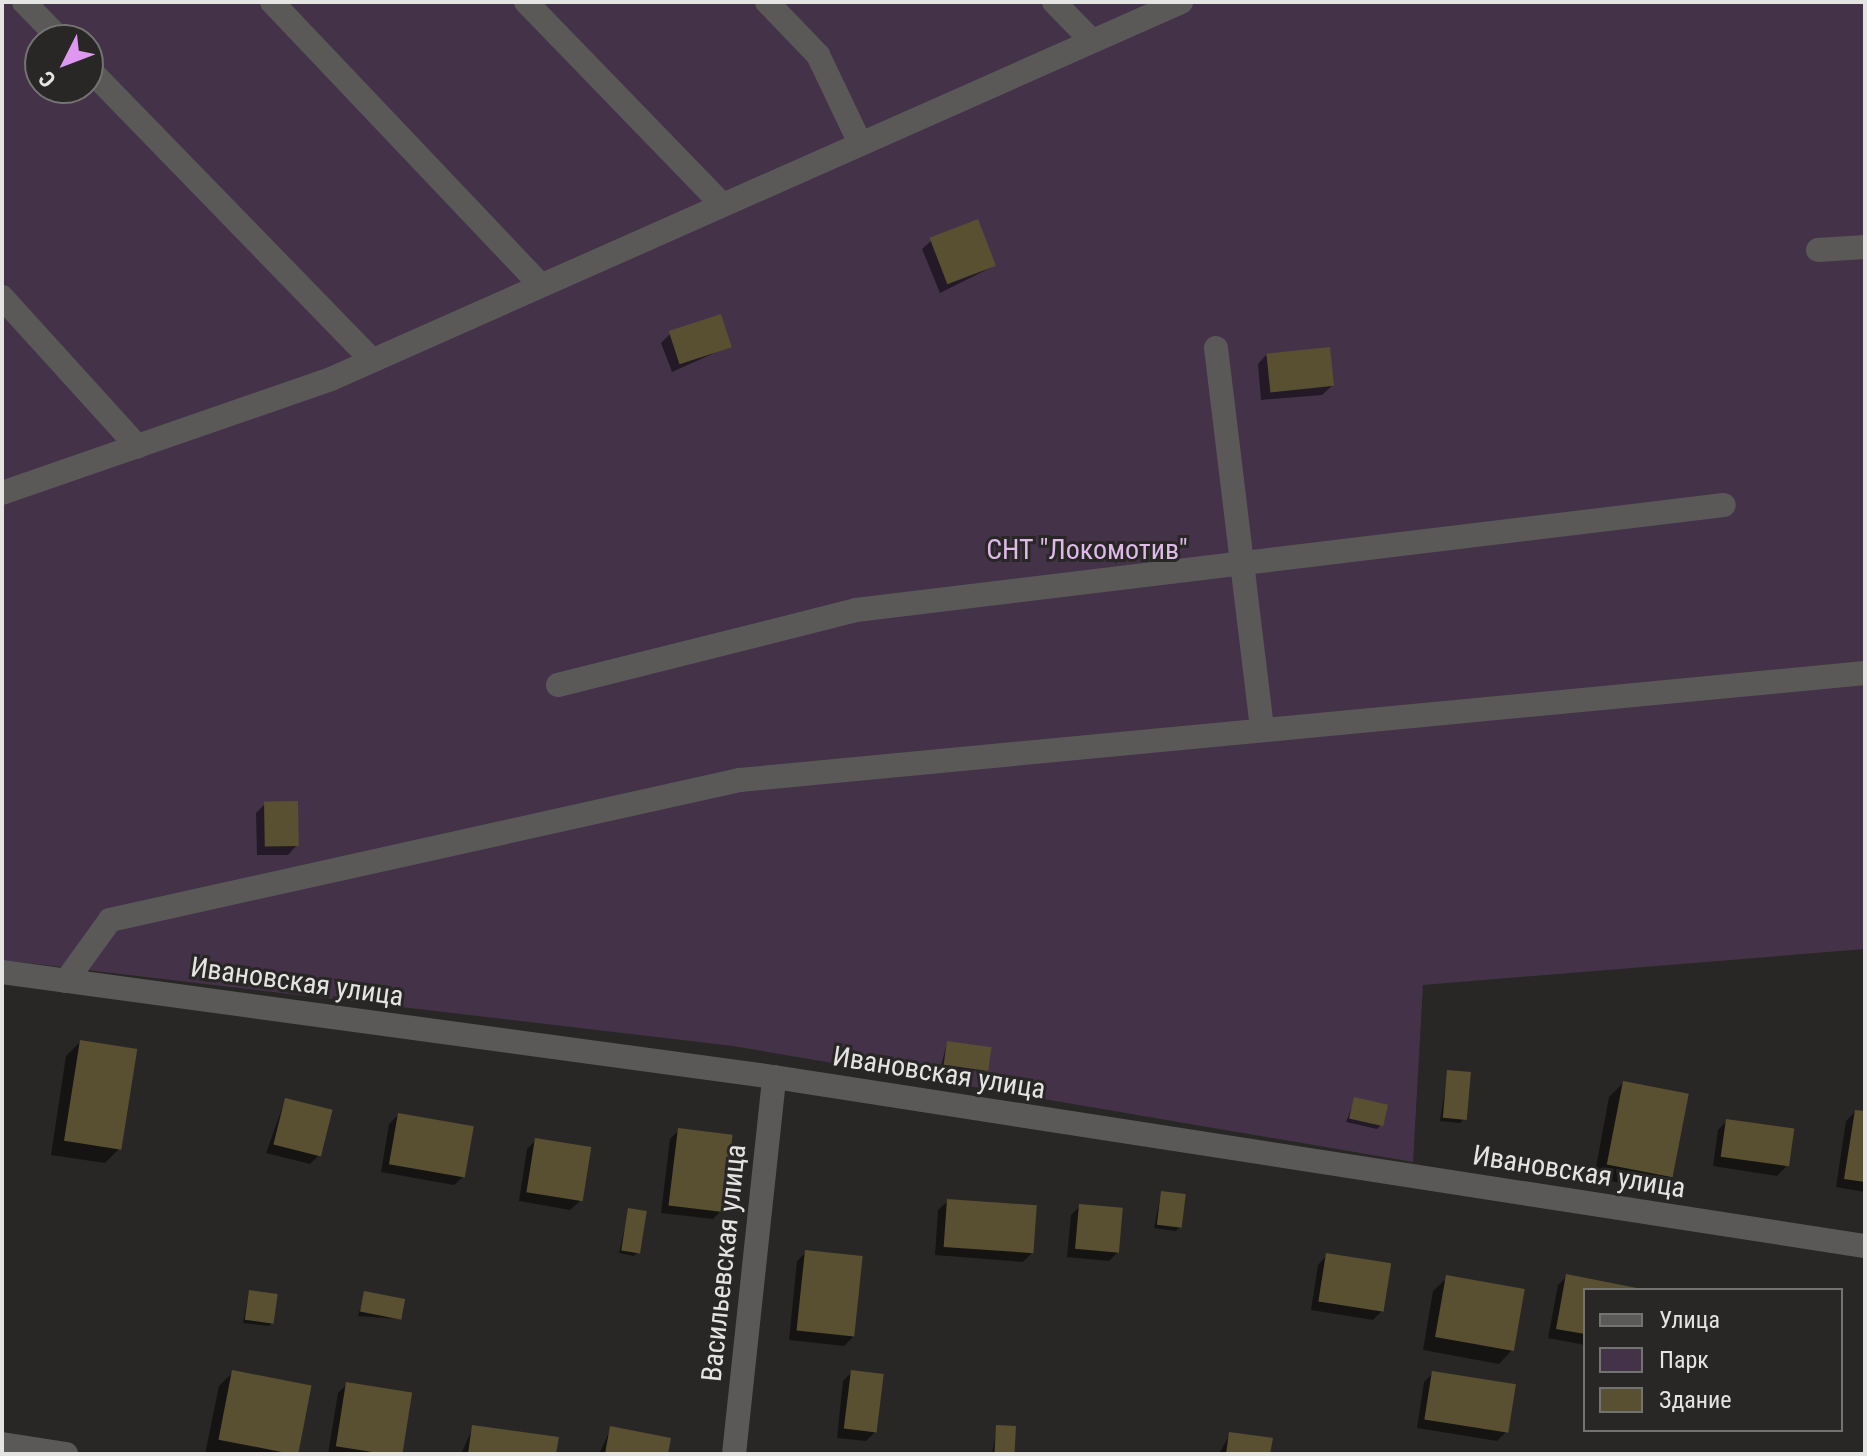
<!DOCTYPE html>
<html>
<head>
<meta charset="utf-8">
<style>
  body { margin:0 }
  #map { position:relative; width:1867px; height:1456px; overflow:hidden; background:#282725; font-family:"Roboto Condensed",sans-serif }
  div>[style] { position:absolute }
  .green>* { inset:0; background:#443249 }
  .shadow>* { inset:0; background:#0007 }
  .building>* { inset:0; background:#594f31; transform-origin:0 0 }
  .minor>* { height:24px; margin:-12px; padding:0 12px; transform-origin:12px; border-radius:12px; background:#5a5958 }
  span { translate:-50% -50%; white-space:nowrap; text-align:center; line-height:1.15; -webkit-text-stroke:6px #282725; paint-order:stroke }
  .park-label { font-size:28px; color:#dfbae9 }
  .street-label { font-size:28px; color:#e4e4e2 }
  .frame { position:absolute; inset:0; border:4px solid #e4e4e2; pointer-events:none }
  .legend { position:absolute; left:1583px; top:1288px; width:260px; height:144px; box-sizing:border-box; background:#282725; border:2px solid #737371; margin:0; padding:10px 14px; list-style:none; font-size:24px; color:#e4e4e2 }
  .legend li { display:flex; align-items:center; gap:16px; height:40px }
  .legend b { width:40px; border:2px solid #737371 }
  .north { position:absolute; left:24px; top:24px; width:80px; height:80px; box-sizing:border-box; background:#282725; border:2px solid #737371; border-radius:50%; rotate:228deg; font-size:22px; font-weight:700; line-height:32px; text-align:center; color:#e4e4e2 }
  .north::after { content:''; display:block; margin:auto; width:28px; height:36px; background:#df98f1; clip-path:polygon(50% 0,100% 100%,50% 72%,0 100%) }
</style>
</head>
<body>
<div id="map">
  <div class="green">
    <i style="clip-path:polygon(evenodd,2px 2px,1865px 2px,1865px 949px,1423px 985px,1413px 1162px,733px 1046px,2px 960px,2px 2px,40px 40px,88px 40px,88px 88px,40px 88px,40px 40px)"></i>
  </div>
  <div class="shadow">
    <i style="clip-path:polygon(932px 240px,994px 266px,940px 293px,922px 249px)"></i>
    <i style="clip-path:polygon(670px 334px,730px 346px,672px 372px,661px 343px)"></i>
    <i style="clip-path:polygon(1267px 354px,1332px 386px,1322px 395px,1261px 400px,1258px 364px)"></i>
    <i style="clip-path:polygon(265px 804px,297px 845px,288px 855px,257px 855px,256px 813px)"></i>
    <i style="clip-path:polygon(80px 1042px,119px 1149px,105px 1163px,51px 1155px,66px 1056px)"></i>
    <i style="clip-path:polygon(947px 1043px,987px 1071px,940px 1069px)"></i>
    <i style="clip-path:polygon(1448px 1072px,1464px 1119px,1460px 1123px,1440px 1121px)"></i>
    <i style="clip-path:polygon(1623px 1083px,1671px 1176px,1657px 1190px,1594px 1178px,1609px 1097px)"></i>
    <i style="clip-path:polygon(1355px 1099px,1381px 1125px,1377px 1129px,1346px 1122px)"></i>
    <i style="clip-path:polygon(285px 1100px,319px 1155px,310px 1164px,266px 1153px)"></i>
    <i style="clip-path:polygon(1855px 1112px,1865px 1113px,1865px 1192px,1836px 1187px,1846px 1121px)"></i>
    <i style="clip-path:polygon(398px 1115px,464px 1176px,454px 1185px,381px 1172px,389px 1124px)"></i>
    <i style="clip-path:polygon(1727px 1121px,1786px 1167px,1777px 1176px,1713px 1166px,1718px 1130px)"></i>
    <i style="clip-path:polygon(679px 1130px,722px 1210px,713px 1219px,661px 1213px,670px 1139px)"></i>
    <i style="clip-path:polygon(536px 1140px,580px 1201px,570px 1210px,519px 1201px,527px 1149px)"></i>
    <i style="clip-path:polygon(1161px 1193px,1180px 1227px,1176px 1231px,1154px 1228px)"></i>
    <i style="clip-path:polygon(948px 1201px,1032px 1253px,1023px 1262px,935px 1255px,938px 1210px)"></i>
    <i style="clip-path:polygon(1080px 1206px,1118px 1252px,1109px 1261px,1067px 1257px,1071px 1215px)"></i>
    <i style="clip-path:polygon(629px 1210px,638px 1252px,634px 1256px,619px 1253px)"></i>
    <i style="clip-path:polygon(806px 1252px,853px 1337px,844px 1346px,789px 1340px,797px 1261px)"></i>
    <i style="clip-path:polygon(1327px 1255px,1382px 1311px,1373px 1320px,1311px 1310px,1318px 1265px)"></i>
    <i style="clip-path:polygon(1567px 1276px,1585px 1290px,1585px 1345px,1548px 1338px,1558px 1285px)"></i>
    <i style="clip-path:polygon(1447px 1278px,1512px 1350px,1499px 1364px,1423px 1350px,1433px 1291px)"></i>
    <i style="clip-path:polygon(249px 1292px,273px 1322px,269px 1326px,243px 1323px)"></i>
    <i style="clip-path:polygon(365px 1293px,399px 1319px,358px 1316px)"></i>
    <i style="clip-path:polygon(233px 1372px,309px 1388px,295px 1454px,205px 1454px,219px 1386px)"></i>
    <i style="clip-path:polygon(852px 1372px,875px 1432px,866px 1441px,837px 1438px,843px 1381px)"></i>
    <i style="clip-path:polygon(1433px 1373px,1506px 1432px,1497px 1441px,1417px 1428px,1424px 1382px)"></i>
    <i style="clip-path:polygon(347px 1384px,409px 1394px,400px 1454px,328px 1454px,338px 1393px)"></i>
    <i style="clip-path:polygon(473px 1427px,554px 1454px,461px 1454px)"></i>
    <i style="clip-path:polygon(997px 1427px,1013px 1454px,992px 1454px)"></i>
    <i style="clip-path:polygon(611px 1428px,666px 1454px,599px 1454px)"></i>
    <i style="clip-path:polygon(1230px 1434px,1268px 1454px,1219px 1454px)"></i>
  </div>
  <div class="building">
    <i style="left:978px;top:219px;width:50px;height:52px;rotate:69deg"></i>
    <i style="left:721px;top:314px;width:35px;height:55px;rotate:72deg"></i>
    <i style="left:1330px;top:347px;width:39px;height:64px;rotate:84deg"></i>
    <i style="left:298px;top:801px;width:45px;height:34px;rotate:89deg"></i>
    <i style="left:80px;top:1040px;width:58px;height:102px;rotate:9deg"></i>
    <i style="left:947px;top:1041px;width:45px;height:24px;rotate:8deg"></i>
    <i style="left:1447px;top:1070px;width:24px;height:48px;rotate:5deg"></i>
    <i style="left:1623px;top:1081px;width:67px;height:85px;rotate:11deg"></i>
    <i style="left:1354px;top:1097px;width:35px;height:22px;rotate:13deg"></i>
    <i style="left:285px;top:1098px;width:49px;height:48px;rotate:14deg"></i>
    <i style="clip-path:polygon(1855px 1110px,1865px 1111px,1865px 1182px,1844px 1179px)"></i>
    <i style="left:398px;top:1113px;width:77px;height:52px;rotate:10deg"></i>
    <i style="left:1726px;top:1119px;width:69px;height:38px;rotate:8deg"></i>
    <i style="left:678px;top:1128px;width:55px;height:78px;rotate:7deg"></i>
    <i style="left:535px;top:1138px;width:57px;height:55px;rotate:9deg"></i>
    <i style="left:1161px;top:1191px;width:25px;height:34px;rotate:7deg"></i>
    <i style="left:947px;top:1199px;width:90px;height:48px;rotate:4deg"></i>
    <i style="left:1079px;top:1204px;width:44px;height:45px;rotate:5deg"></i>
    <i style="left:628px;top:1208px;width:19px;height:43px;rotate:9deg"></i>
    <i style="left:805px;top:1250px;width:58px;height:81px;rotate:6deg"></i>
    <i style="left:1326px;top:1253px;width:66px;height:49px;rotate:9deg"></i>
    <i style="clip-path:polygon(1566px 1274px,1642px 1289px,1642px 1290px,1585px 1290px,1585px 1334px,1556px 1329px)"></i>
    <i style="left:1446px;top:1275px;width:80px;height:63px;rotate:10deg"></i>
    <i style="left:249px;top:1290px;width:29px;height:30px;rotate:8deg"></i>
    <i style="left:364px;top:1291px;width:42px;height:21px;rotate:11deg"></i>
    <i style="left:232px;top:1370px;width:81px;height:71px;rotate:11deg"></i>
    <i style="left:851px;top:1370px;width:33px;height:59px;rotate:7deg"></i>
    <i style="left:1432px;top:1371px;width:85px;height:49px;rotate:9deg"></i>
    <i style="left:346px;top:1382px;width:67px;height:65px;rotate:9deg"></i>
    <i style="clip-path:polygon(472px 1425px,559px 1437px,556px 1454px,468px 1454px)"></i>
    <i style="left:996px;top:1425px;width:20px;height:29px;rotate:3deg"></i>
    <i style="clip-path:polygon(610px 1426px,671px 1438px,668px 1454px,605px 1454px)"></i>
    <i style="clip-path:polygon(1229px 1432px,1273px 1438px,1270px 1454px,1226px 1454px)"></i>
  </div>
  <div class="minor">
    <i style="left:24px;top:2px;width:53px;rotate:45.8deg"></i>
    <i style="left:272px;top:2px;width:389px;rotate:46.5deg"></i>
    <i style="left:526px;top:2px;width:280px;rotate:45.9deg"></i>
    <i style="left:767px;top:2px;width:74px;rotate:46.1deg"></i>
    <i style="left:818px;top:55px;width:95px;rotate:64.5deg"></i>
    <i style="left:1054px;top:2px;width:49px;rotate:45.8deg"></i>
    <i style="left:88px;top:68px;width:407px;rotate:45.8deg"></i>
    <i style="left:1818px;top:250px;width:47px;rotate:-3.7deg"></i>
    <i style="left:2px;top:297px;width:202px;rotate:47.8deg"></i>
    <i style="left:1216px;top:348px;width:385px;rotate:83.1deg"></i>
    <i style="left:2px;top:493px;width:348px;rotate:-19.1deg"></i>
    <i style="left:331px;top:379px;width:930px;rotate:-23.92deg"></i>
    <i style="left:558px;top:685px;width:307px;rotate:-14.1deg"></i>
    <i style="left:856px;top:610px;width:874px;rotate:-6.9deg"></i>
    <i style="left:2px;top:972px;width:779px;rotate:7.75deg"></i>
    <i style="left:774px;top:1077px;width:1104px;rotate:8.81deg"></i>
    <i style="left:66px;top:981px;width:75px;rotate:-54.2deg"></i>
    <i style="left:110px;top:920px;width:645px;rotate:-12.53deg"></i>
    <i style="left:740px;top:780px;width:1130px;rotate:-5.43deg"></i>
    <i style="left:2px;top:1444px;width:65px;rotate:8.9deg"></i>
    <i style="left:734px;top:1454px;width:379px;rotate:-83.9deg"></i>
  </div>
  <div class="park-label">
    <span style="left:1087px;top:550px">СНТ "Локомотив"</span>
  </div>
  <div class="street-label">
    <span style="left:297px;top:982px;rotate:8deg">Ивановская улица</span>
    <span style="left:939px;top:1073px;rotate:9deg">Ивановская улица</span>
    <span style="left:1579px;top:1172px;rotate:9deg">Ивановская улица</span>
    <span style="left:724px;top:1263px;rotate:-84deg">Васильевская улица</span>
  </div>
  <div class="frame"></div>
  <ul class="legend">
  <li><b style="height:10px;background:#5a5958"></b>Улица</li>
  <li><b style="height:22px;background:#443249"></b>Парк</li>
  <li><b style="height:22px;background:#594f31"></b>Здание</li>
  </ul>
  <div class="north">С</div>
</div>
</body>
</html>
